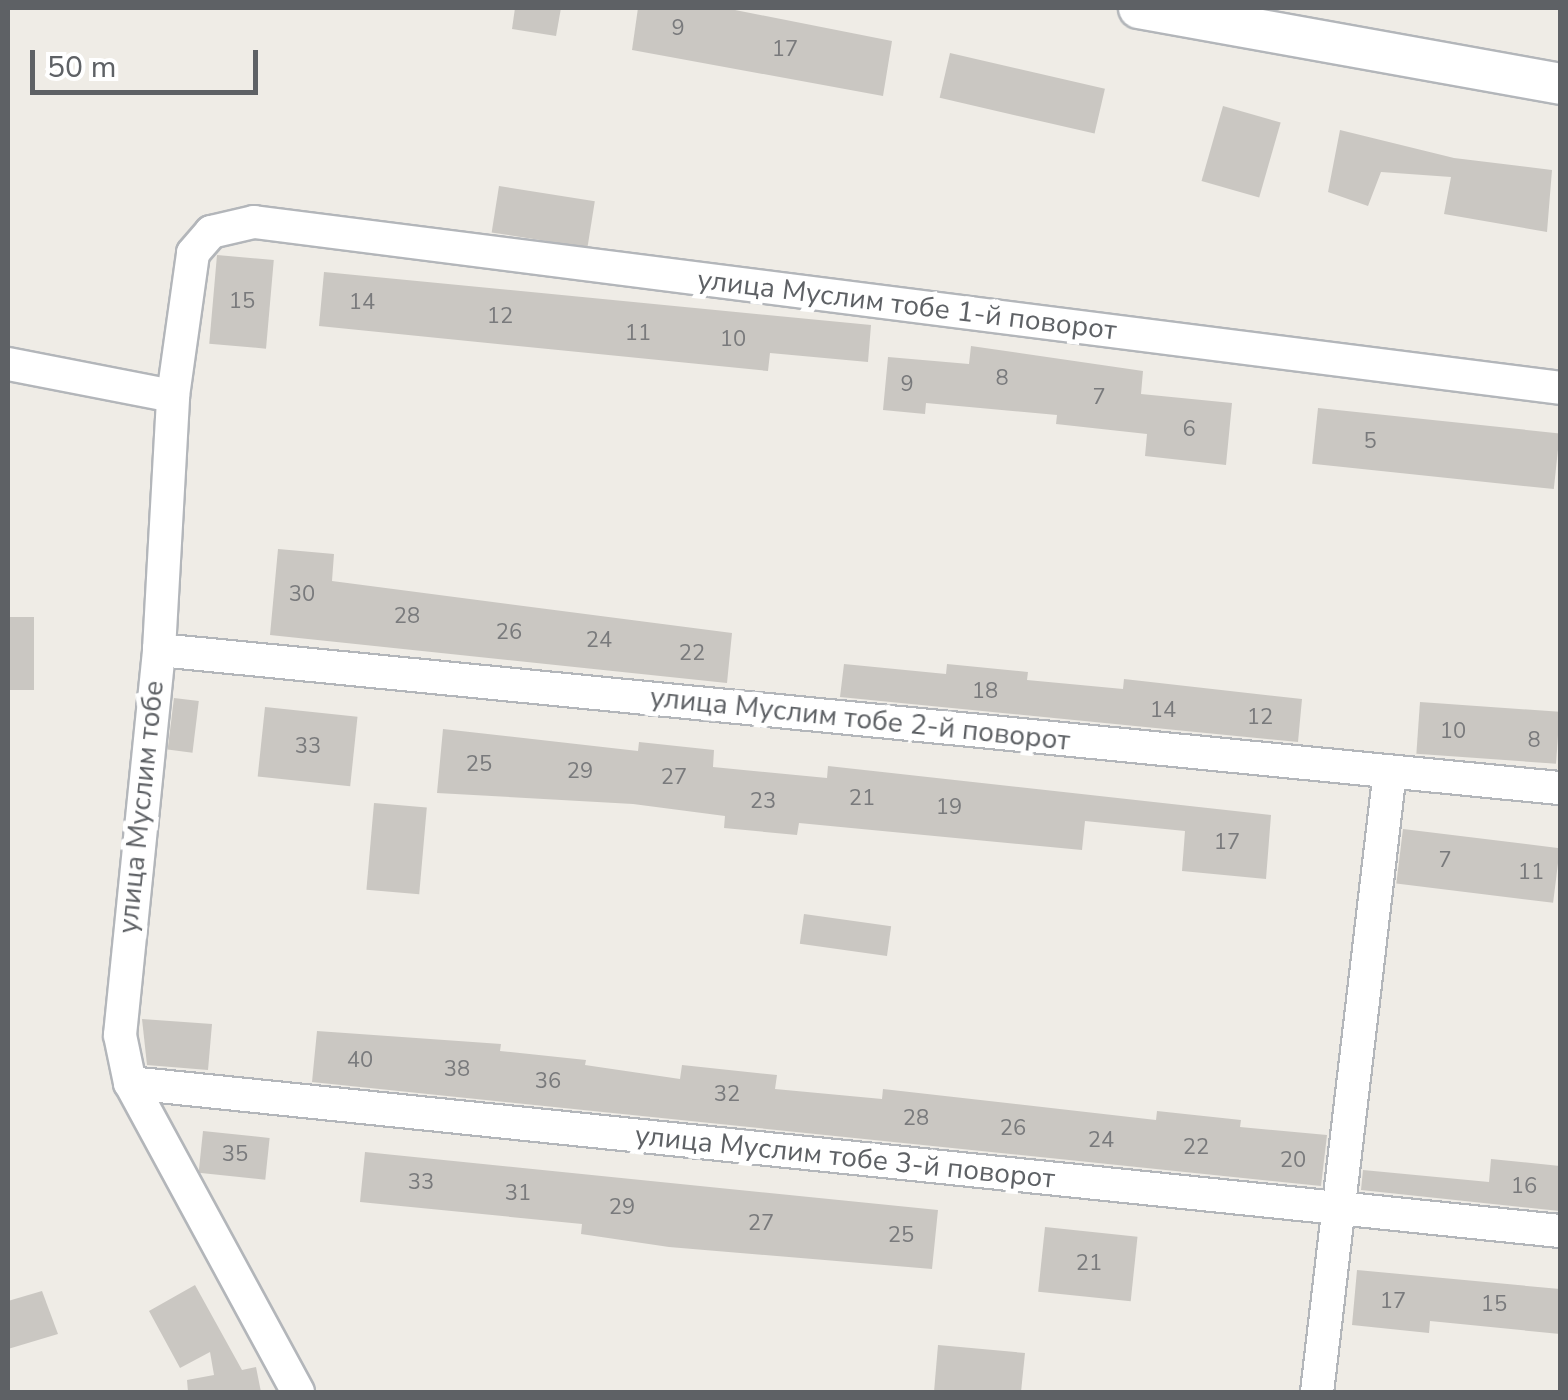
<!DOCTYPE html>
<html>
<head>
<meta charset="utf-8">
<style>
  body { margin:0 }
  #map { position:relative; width:1568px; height:1400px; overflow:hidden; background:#efece6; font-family:"Nunito Sans",sans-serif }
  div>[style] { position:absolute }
  .building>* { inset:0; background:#cac7c2; transform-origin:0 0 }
  .roads { filter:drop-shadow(2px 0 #b3b6ba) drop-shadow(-2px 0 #b3b6ba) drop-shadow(0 2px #b3b6ba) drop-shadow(0 -2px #b3b6ba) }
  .minor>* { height:32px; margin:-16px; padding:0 16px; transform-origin:16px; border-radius:16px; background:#fff }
  .tertiary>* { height:40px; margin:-20px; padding:0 20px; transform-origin:20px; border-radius:20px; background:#fff }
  span { translate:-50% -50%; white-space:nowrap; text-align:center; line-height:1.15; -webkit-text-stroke:10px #fff; paint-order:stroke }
  .number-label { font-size:22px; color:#797a7c }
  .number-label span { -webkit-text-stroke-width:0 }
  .street-label { font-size:28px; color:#5e6165 }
  .frame { position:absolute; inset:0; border:10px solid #5e6165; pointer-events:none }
  .scale { position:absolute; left:30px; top:50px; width:228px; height:45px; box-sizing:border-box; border:5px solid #5e6165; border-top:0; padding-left:12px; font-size:30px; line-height:35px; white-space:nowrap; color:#5e6165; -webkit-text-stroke:8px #fff; paint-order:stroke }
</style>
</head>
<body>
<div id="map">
  <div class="building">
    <i style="clip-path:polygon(515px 8px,561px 8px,556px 36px,512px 29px)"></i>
    <i style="clip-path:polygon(638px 8px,725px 8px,892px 41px,883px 96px,632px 50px)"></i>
    <i style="left:950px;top:53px;width:159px;height:46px;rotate:13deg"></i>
    <i style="left:1223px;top:106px;width:60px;height:78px;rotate:16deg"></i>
    <i style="clip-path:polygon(1340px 130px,1454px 158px,1552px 170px,1547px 232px,1444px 214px,1451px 177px,1381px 172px,1368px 206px,1328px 192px)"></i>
    <i style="left:499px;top:186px;width:97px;height:47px;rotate:9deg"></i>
    <i style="left:217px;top:255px;width:57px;height:89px;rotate:5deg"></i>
    <i style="clip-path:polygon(324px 272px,871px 325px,868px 362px,770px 353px,768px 371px,319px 326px)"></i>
    <i style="clip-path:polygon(971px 346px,1143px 371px,1141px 394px,1232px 403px,1226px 465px,1145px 456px,1147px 434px,1056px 424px,1057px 415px,926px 403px,925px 414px,883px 410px,888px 357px,969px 364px)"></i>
    <i style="left:1318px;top:408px;width:243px;height:56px;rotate:6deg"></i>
    <i style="clip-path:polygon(278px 549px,334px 554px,332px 581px,732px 633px,727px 683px,270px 635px)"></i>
    <i style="left:8px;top:617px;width:26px;height:73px"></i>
    <i style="clip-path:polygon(844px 664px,946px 674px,947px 664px,1028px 672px,1027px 680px,1123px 689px,1124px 679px,1302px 699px,1298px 742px,840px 697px)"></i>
    <i style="left:174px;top:698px;width:25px;height:52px;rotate:7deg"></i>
    <i style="left:1420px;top:702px;width:140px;height:52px;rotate:4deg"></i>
    <i style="left:265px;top:707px;width:93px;height:70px;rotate:6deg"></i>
    <i style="clip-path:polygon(443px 729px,638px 751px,639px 742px,714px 750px,713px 767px,827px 778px,828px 766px,1271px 815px,1266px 879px,1182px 871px,1185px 831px,1085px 821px,1082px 850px,799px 823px,797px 835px,724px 828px,725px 816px,633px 804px,437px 793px)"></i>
    <i style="left:374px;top:803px;width:53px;height:87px;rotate:5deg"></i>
    <i style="left:1403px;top:829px;width:158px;height:55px;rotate:7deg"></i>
    <i style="left:804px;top:914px;width:88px;height:30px;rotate:8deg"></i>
    <i style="clip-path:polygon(142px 1019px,212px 1024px,208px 1070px,147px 1065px)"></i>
    <i style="clip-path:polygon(317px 1031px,501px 1044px,500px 1051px,586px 1060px,585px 1065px,680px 1079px,682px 1065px,777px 1075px,775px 1089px,882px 1099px,883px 1089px,1156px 1120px,1157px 1111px,1241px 1120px,1240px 1127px,1327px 1135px,1321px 1186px,312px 1082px)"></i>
    <i style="left:203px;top:1131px;width:67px;height:42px;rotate:6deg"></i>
    <i style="clip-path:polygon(365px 1152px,938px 1210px,932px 1269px,669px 1247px,581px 1234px,582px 1224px,360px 1202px)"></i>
    <i style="clip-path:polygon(1491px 1159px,1560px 1166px,1560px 1211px,1361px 1190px,1363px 1170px,1489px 1182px)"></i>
    <i style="left:1045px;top:1227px;width:93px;height:65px;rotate:6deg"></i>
    <i style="clip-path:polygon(1357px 1270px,1560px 1289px,1560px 1334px,1430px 1321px,1429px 1333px,1352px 1325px)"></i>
    <i style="clip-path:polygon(195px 1285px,242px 1370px,256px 1367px,261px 1392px,188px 1392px,187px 1380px,214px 1375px,210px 1352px,180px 1368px,149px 1311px)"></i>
    <i style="clip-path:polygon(42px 1291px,58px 1334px,8px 1349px,8px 1301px)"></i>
    <i style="clip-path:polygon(938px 1345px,1025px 1353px,1021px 1392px,934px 1392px)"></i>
  </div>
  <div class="roads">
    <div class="minor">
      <i style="left:8px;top:364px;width:168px;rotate:11deg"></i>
      <i style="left:159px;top:650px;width:1408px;rotate:5.63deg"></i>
      <i style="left:130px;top:1083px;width:1438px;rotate:5.91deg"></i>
      <i style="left:298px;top:1392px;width:352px;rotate:-118.5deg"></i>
      <i style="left:130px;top:1083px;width:49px;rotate:-101.8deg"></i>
      <i style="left:120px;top:1035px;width:387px;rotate:-84.2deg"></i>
      <i style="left:159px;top:650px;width:254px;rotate:-86.8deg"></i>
      <i style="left:173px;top:396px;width:144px;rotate:-82deg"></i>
      <i style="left:193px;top:253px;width:28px;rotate:-49deg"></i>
      <i style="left:211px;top:232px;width:44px;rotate:-13.1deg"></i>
      <i style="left:254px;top:222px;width:1317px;rotate:7.24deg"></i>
      <i style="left:1317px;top:1392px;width:625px;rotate:-83.3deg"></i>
    </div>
    <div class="tertiary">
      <i style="left:1139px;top:8px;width:428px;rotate:10.2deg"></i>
    </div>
  </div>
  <div class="number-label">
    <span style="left:678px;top:29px">9</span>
    <span style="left:785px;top:50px">17</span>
    <span style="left:242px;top:302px">15</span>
    <span style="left:362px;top:303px">14</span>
    <span style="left:500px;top:317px">12</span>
    <span style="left:638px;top:334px">11</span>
    <span style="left:733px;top:340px">10</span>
    <span style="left:1002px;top:379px">8</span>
    <span style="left:907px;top:385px">9</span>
    <span style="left:1099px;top:398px">7</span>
    <span style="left:1189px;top:430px">6</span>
    <span style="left:1370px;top:442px">5</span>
    <span style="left:302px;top:595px">30</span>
    <span style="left:407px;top:617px">28</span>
    <span style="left:509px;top:633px">26</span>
    <span style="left:599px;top:641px">24</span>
    <span style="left:692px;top:654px">22</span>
    <span style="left:985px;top:692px">18</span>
    <span style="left:1163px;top:711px">14</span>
    <span style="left:1260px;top:718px">12</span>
    <span style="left:1453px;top:732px">10</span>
    <span style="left:1534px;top:741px">8</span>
    <span style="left:308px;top:747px">33</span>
    <span style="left:479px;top:765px">25</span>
    <span style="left:580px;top:772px">29</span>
    <span style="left:674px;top:778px">27</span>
    <span style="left:862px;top:799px">21</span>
    <span style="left:763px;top:802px">23</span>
    <span style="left:949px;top:808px">19</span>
    <span style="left:1227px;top:843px">17</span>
    <span style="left:1445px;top:861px">7</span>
    <span style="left:1531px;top:873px">11</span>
    <span style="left:360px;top:1061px">40</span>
    <span style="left:457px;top:1070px">38</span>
    <span style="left:548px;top:1082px">36</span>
    <span style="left:727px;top:1095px">32</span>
    <span style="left:916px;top:1119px">28</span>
    <span style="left:1013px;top:1129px">26</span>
    <span style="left:1101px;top:1141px">24</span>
    <span style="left:1196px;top:1148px">22</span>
    <span style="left:235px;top:1155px">35</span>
    <span style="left:1293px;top:1161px">20</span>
    <span style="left:421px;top:1183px">33</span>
    <span style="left:1524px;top:1187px">16</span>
    <span style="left:518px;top:1194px">31</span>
    <span style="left:622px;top:1208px">29</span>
    <span style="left:761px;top:1224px">27</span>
    <span style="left:901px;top:1236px">25</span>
    <span style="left:1089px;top:1264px">21</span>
    <span style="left:1393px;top:1302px">17</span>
    <span style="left:1494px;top:1305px">15</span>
  </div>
  <div class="street-label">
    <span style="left:907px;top:305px;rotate:7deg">улица Муслим тобе 1-й поворот</span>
    <span style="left:860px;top:719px;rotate:6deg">улица Муслим тобе 2-й поворот</span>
    <span style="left:141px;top:807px;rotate:-84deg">улица Муслим тобе</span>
    <span style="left:845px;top:1157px;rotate:6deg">улица Муслим тобе 3-й поворот</span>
  </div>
  <div class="frame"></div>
  <div class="scale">50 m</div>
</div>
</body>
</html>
